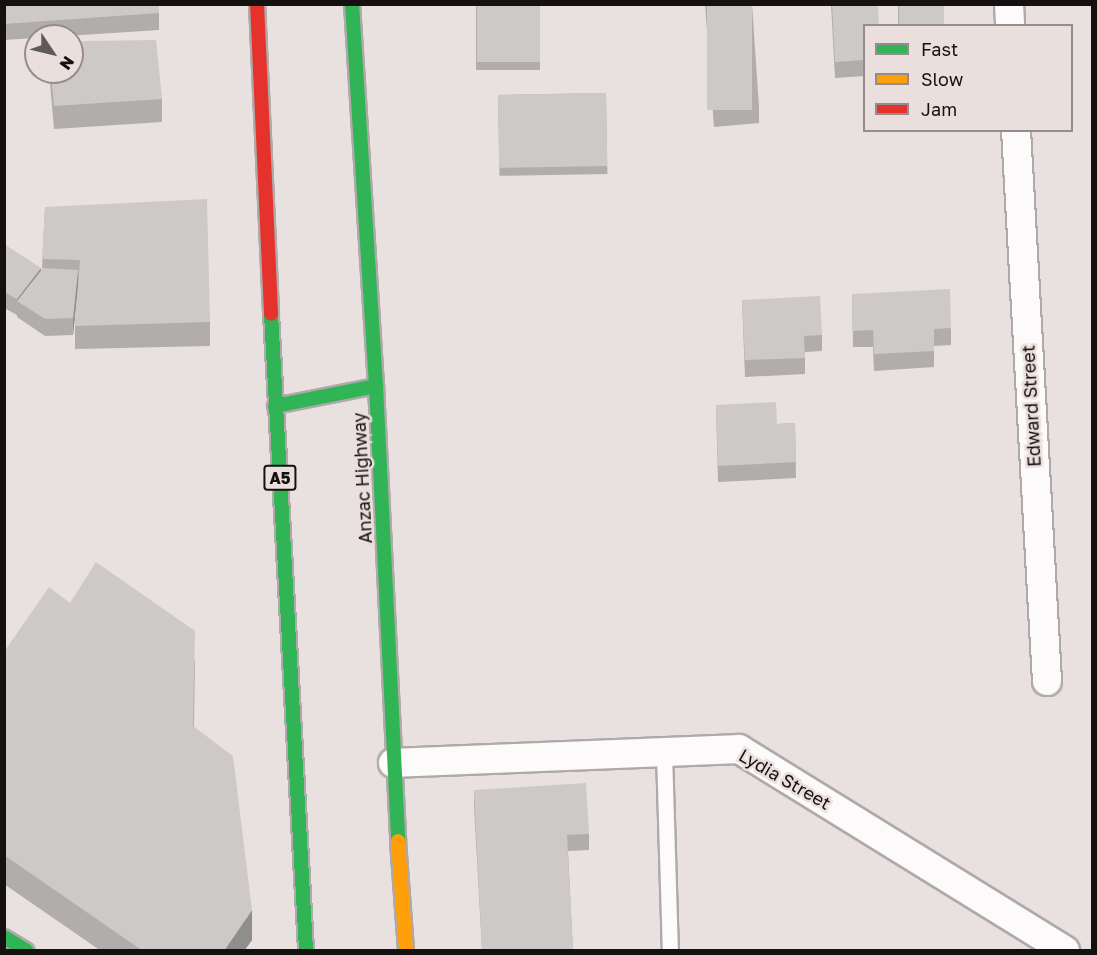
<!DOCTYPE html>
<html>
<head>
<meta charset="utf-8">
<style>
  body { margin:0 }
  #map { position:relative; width:1097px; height:955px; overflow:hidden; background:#e8e1e0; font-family:"Golos Text",sans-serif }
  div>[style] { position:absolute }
  .roads { filter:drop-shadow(2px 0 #afaaa9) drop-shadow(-2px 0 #afaaa9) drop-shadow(0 2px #afaaa9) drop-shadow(0 -2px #afaaa9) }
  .lane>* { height:15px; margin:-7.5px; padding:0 7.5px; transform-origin:7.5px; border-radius:7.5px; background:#fcfafa }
  .street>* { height:28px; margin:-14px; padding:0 14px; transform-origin:14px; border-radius:14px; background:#fcfafa }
  .fast>* { height:14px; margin:-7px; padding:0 7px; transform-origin:7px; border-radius:7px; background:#30b455 }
  .slow>* { height:14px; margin:-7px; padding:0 7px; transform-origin:7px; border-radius:7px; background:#ff9f0a }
  .jam>* { height:14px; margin:-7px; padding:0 7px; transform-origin:7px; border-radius:7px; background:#e5322d }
  .wall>* { inset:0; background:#b1adad; transform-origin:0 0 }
  .shaded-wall>* { inset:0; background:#908d8d }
  .building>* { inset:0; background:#cec9c9; transform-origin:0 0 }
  span { translate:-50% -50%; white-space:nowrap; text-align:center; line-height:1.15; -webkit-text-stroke:5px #ebdfdd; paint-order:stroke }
  .shield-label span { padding:2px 4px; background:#ebdfdd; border:2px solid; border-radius:4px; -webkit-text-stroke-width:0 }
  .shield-label { font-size:16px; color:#151110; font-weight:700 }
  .street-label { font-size:18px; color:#151110 }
  .frame { position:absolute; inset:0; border:6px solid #151110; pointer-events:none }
  .legend { position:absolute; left:863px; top:24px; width:210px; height:108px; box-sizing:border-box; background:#ebdfdd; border:2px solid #958d8b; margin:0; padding:8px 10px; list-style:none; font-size:18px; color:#151110 }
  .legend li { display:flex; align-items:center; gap:12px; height:30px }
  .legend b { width:30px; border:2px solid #958d8b }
  .north { position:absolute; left:24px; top:24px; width:60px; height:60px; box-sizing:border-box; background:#ebdfdd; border:2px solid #958d8b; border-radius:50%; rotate:125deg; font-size:16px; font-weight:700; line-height:24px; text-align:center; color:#151110 }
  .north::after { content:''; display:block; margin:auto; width:21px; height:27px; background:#5f5a59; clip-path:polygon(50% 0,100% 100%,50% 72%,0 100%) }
</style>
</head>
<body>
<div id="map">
  <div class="roads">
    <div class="lane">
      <i style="left:664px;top:752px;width:198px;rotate:88.3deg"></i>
    </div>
    <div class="street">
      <i style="left:1009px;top:4px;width:22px;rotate:87deg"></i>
      <i style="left:1016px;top:130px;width:552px;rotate:86.78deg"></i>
      <i style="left:393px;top:763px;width:346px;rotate:-2.3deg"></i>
      <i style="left:739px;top:749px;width:383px;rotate:31.7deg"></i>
    </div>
    <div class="fast">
      <i style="left:352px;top:4px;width:383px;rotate:86.4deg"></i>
      <i style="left:376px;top:386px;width:456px;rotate:87.2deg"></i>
      <i style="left:271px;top:314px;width:637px;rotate:86.85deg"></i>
      <i style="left:275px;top:406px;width:103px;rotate:-11.2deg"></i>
      <i style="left:4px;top:937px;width:26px;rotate:31deg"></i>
    </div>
    <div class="slow">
      <i style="left:398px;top:841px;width:109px;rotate:85.8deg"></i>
    </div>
    <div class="jam">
      <i style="left:257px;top:4px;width:310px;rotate:87.4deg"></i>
    </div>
  </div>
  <div class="wall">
    <i style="clip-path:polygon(4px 4px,159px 4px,159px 30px,66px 36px,36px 36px,36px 38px,4px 40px)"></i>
    <i style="left:476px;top:4px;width:64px;height:66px"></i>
    <i style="clip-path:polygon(705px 4px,752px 4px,759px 107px,759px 123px,714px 127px)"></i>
    <i style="clip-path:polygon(831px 4px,878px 4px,864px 26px,864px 76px,835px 78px)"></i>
    <i style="left:898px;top:4px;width:46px;height:22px"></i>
    <i style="clip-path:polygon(49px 72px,72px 72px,162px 99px,162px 122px,54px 129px)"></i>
    <i style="left:606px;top:93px;width:81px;height:108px;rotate:89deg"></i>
    <i style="clip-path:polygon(45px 207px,210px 322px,210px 346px,75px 349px,75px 326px,78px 283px,73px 335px,45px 336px,17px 317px,17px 314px,17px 315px,4px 308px,4px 244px,41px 272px,42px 270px)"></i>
    <i style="clip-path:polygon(852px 294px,951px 328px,951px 345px,934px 346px,934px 367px,874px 371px,873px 347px,853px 347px)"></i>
    <i style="clip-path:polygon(742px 300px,822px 335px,822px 351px,805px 352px,805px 374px,745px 377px)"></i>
    <i style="clip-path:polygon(716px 405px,777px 424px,795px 423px,796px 478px,718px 482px)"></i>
    <i style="clip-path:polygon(70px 603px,195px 661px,194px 726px,252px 940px,244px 951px,101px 951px,4px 884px,4px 652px)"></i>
    <i style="clip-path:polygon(474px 790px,589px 834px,589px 850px,568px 851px,573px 951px,482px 951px,474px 806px)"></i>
  </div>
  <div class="shaded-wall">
    <i style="clip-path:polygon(41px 268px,41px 284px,17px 301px,17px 315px,17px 299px)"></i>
    <i style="clip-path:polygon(78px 270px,78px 286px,73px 335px,73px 318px)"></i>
    <i style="clip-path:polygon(252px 910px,252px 940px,244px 951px,224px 951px)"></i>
  </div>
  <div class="building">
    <i style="clip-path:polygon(4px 4px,159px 4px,159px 13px,4px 24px)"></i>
    <i style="left:477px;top:4px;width:63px;height:58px"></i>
    <i style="left:707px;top:4px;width:45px;height:106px"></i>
    <i style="clip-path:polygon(832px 4px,878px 4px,879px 26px,864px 26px,864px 60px,835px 62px)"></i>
    <i style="left:899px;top:4px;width:45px;height:22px"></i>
    <i style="clip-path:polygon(156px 40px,162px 99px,54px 106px,51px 72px,72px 72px,72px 46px,82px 46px,82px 41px)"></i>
    <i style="left:606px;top:93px;width:73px;height:108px;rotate:89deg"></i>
    <i style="clip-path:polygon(207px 199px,210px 322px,75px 326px,80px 260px,42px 259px,45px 207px)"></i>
    <i style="clip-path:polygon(4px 244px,41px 268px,17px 299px,4px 292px)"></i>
    <i style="clip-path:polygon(43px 268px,78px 270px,73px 318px,45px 319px,17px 301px)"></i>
    <i style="clip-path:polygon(950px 289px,951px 328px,934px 329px,934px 351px,874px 354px,873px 330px,853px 331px,852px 294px)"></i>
    <i style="clip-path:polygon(820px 296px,822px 335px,804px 336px,805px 358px,745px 360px,742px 300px)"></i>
    <i style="clip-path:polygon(776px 402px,777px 424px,795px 423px,796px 462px,718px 466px,716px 405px)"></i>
    <i style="clip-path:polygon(96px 562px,195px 631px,193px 726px,233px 756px,252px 910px,224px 951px,143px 951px,4px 855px,4px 652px,49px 587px,70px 603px)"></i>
    <i style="clip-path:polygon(586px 783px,589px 834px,567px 835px,573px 951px,482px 951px,474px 790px)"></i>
  </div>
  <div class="shield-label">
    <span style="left:280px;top:478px">A5</span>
  </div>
  <div class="street-label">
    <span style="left:1031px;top:406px;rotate:-93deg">Edward Street</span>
    <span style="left:362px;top:478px;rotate:-93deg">Anzac Highway</span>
    <span style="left:785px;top:779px;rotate:30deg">Lydia Street</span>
  </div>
  <div class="frame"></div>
  <ul class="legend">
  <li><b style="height:8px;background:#30b455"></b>Fast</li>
  <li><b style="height:8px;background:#ff9f0a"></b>Slow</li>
  <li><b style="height:8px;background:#e5322d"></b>Jam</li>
  </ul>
  <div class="north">N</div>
</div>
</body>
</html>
